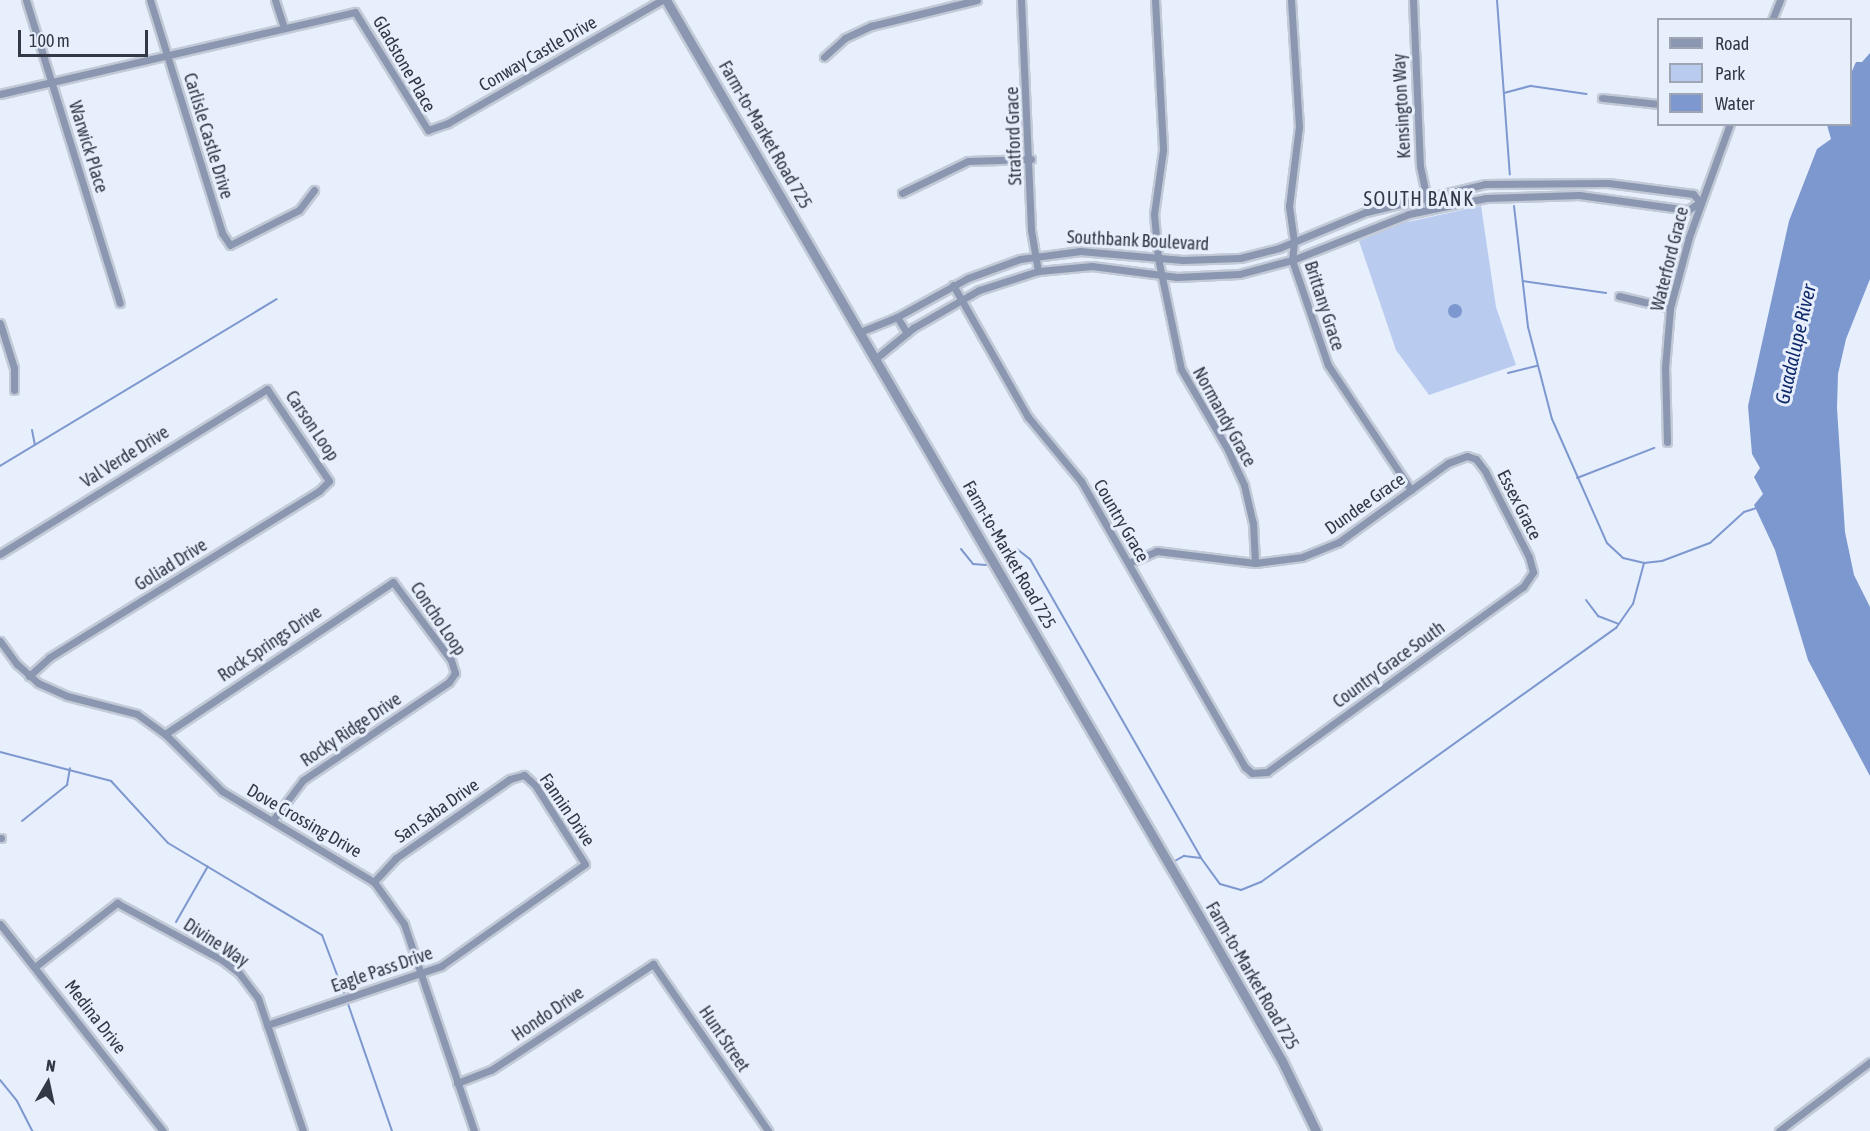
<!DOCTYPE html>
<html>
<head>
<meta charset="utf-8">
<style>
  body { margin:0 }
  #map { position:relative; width:1870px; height:1131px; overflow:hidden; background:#e7eefc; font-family:"Asap Condensed",sans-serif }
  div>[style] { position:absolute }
  .green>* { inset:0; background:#b9cbef }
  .water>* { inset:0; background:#7d98cf }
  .round { border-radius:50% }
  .stream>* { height:2px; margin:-1px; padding:0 1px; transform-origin:1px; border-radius:1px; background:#7d98cf }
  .roads { filter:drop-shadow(2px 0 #c3cad7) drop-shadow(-2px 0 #c3cad7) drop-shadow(0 2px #c3cad7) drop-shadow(0 -2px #c3cad7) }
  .minor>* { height:7px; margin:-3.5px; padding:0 3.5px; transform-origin:3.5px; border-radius:3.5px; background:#8b97b0 }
  .tertiary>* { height:9px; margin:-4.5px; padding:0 4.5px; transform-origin:4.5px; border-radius:4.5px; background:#8b97b0 }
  span { translate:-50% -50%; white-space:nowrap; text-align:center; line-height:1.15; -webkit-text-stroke:6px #e7eefc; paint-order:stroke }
  .street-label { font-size:18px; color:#323845 }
  .neighbourhood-label { font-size:20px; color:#323845; letter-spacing:1.5px }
  .water-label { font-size:20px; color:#10296a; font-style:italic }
  .legend { position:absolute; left:1657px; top:18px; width:195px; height:108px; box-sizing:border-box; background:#e7eefc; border:2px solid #9fa5b3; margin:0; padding:8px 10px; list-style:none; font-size:18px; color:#323845 }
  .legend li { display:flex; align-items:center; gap:12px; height:30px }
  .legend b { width:30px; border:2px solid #9fa5b3 }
  .north { position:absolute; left:18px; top:1053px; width:60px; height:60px; -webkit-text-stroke:4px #e7eefc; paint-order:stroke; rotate:9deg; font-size:16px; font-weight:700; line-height:24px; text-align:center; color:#323845 }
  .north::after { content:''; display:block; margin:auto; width:21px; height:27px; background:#323845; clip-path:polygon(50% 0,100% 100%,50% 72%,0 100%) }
  .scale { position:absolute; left:18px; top:30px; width:130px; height:27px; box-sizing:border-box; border:3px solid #323845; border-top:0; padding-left:8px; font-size:18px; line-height:21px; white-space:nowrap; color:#323845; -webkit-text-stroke:4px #e7eefc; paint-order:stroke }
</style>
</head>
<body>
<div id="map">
  <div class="green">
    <i style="clip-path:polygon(1481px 206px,1496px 307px,1516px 365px,1429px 395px,1396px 350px,1359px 241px,1403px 223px)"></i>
  </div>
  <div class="water">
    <i style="clip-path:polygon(1870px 53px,1870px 279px,1846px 339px,1838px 374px,1837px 408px,1845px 532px,1854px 575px,1870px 607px,1870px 776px,1808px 660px,1775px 550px,1754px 505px,1763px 494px,1754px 477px,1760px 468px,1752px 454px,1748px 406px,1789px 221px,1817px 149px,1831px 139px,1827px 125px,1850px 124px,1852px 71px,1856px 62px,1862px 62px)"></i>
    <i class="round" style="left:1448px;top:304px;width:14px;height:14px"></i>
  </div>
  <div class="stream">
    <i style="left:1497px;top:0;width:175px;rotate:85.8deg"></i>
    <i style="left:1504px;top:93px;width:28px;rotate:-15deg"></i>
    <i style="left:1531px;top:86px;width:56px;rotate:8.3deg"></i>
    <i style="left:1514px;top:206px;width:122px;rotate:83.4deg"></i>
    <i style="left:1528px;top:327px;width:95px;rotate:75.4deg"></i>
    <i style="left:1552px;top:419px;width:136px;rotate:66.1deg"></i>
    <i style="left:1607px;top:543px;width:22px;rotate:43deg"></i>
    <i style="left:1623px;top:558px;width:22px;rotate:13deg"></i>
    <i style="left:1644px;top:563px;width:18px;rotate:-6deg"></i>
    <i style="left:1662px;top:561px;width:51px;rotate:-20.6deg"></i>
    <i style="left:1710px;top:543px;width:46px;rotate:-42.4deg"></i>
    <i style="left:1744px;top:512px;width:13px;rotate:-18deg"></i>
    <i style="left:1523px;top:281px;width:84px;rotate:8.2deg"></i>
    <i style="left:1508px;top:373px;width:30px;rotate:-14deg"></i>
    <i style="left:32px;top:430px;width:15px;rotate:79deg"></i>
    <i style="left:0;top:466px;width:323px;rotate:-31.1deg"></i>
    <i style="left:1577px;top:478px;width:83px;rotate:-21.3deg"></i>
    <i style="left:961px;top:549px;width:19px;rotate:51deg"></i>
    <i style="left:973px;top:564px;width:13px;rotate:4deg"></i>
    <i style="left:1002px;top:555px;width:16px;rotate:-22deg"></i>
    <i style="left:1017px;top:549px;width:16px;rotate:38deg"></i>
    <i style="left:1030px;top:559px;width:344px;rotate:60.2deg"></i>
    <i style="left:1201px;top:858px;width:32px;rotate:54deg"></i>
    <i style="left:1220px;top:884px;width:22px;rotate:16deg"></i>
    <i style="left:1241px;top:890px;width:22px;rotate:-22deg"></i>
    <i style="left:1261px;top:882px;width:437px;rotate:-35.6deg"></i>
    <i style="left:1616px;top:628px;width:29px;rotate:-55deg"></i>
    <i style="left:1633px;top:604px;width:42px;rotate:-75deg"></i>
    <i style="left:1586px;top:600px;width:20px;rotate:53deg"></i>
    <i style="left:1598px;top:616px;width:22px;rotate:21deg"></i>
    <i style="left:0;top:752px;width:115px;rotate:14.6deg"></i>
    <i style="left:111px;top:781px;width:84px;rotate:47.4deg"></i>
    <i style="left:168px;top:843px;width:179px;rotate:30.9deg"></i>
    <i style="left:322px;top:935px;width:65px;rotate:69.3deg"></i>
    <i style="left:22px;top:821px;width:58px;rotate:-38.7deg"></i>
    <i style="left:67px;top:785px;width:17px;rotate:-80deg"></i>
    <i style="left:1173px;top:862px;width:13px;rotate:-29deg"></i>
    <i style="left:1184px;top:856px;width:17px;rotate:7deg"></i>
    <i style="left:176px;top:922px;width:64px;rotate:-60.3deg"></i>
    <i style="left:347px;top:1001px;width:138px;rotate:70.9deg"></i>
    <i style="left:0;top:1080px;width:27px;rotate:51deg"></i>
    <i style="left:17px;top:1101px;width:34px;rotate:63deg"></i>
  </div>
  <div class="roads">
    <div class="minor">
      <i style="left:26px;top:0;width:317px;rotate:72.8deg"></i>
      <i style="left:150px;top:0;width:244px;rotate:72.8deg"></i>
      <i style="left:222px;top:233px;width:14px;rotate:56deg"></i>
      <i style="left:230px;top:245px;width:77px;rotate:-26.9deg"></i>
      <i style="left:299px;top:210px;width:25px;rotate:-53deg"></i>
      <i style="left:275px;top:0;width:29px;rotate:72deg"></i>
      <i style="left:1021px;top:0;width:230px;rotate:87.5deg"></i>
      <i style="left:1031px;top:230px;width:42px;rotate:80.3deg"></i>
      <i style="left:1155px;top:0;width:150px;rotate:86.9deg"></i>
      <i style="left:1163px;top:150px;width:65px;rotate:98deg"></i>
      <i style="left:1154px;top:214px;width:44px;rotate:84.8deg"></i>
      <i style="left:1158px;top:258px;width:113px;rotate:78.3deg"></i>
      <i style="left:1181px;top:369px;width:91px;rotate:59.8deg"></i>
      <i style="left:1227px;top:448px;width:41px;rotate:65.3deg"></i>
      <i style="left:1244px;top:485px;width:39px;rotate:77deg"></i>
      <i style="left:1253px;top:523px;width:40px;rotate:87.1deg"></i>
      <i style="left:1291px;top:0;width:126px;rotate:86.4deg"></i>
      <i style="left:1299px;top:126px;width:81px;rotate:97.1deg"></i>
      <i style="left:1289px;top:206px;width:36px;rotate:82deg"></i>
      <i style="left:1294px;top:242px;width:18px;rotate:96deg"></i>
      <i style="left:1292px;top:260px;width:111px;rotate:71.1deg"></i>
      <i style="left:1328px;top:365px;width:150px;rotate:56.4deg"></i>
      <i style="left:1413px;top:0;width:166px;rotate:87.6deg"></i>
      <i style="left:1420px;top:166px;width:44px;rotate:78.2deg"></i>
      <i style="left:1772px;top:20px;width:22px;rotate:-68deg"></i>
      <i style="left:824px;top:57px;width:28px;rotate:-42deg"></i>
      <i style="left:845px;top:38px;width:29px;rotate:-25deg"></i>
      <i style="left:871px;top:26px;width:109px;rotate:-13.8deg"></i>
      <i style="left:0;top:94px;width:364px;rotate:-13deg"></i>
      <i style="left:355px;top:12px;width:139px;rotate:58.3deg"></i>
      <i style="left:428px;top:130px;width:21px;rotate:-19deg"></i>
      <i style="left:448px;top:123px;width:247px;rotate:-29.9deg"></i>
      <i style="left:1602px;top:98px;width:56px;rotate:6.1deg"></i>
      <i style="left:902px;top:193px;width:73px;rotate:-25.9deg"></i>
      <i style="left:968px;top:161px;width:63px;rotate:-1.8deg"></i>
      <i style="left:953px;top:285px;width:152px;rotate:60.4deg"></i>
      <i style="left:1028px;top:417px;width:83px;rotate:50.4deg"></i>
      <i style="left:1081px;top:481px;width:330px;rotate:60.2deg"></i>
      <i style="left:1245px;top:767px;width:9px;rotate:41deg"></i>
      <i style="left:1252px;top:773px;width:15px;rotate:-4deg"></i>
      <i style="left:1267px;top:772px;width:316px;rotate:-35.9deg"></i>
      <i style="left:1523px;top:587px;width:18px;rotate:-56deg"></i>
      <i style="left:1533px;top:572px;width:16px;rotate:-105deg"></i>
      <i style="left:1529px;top:557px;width:97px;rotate:-117.1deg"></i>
      <i style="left:1485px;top:471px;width:15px;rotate:-127deg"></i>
      <i style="left:1476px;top:459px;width:9px;rotate:-162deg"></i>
      <i style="left:1467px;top:456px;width:20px;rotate:160deg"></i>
      <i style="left:1448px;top:463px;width:135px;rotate:144.1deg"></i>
      <i style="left:1339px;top:542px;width:40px;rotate:158deg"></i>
      <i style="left:1302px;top:557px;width:47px;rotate:172.7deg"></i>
      <i style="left:1255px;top:563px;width:99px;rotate:-173deg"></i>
      <i style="left:1157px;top:551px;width:30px;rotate:157deg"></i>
      <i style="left:1619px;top:296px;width:52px;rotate:13.2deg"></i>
      <i style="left:897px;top:317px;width:19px;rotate:58deg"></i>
      <i style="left:0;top:323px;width:47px;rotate:72.7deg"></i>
      <i style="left:14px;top:368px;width:22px;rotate:90deg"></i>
      <i style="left:860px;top:332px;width:40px;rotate:-22deg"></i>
      <i style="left:897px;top:317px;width:81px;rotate:-28.8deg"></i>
      <i style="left:968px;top:278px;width:55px;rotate:-20.1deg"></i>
      <i style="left:1020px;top:259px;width:61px;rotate:-7.6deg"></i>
      <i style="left:1080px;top:251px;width:103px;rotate:5deg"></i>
      <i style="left:1183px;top:260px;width:57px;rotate:-2deg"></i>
      <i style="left:1240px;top:258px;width:40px;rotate:-14.4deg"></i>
      <i style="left:1279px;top:248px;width:94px;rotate:-22.5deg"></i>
      <i style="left:1366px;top:212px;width:122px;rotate:-13.2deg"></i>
      <i style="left:1485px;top:184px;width:123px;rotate:-0.5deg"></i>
      <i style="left:1608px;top:183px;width:86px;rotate:7.4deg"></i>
      <i style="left:1693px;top:194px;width:11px;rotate:49deg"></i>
      <i style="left:1700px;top:202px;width:14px;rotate:146deg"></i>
      <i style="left:1688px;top:210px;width:110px;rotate:-172.2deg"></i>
      <i style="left:1579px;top:195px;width:93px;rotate:178.2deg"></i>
      <i style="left:1486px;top:198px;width:79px;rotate:168.3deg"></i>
      <i style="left:1409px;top:214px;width:126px;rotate:158.5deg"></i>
      <i style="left:1292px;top:260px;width:55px;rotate:165.2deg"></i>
      <i style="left:1239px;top:274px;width:62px;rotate:177.2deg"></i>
      <i style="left:1177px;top:277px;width:86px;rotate:-172.6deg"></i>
      <i style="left:1092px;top:266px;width:54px;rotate:174.7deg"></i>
      <i style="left:1038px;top:271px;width:62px;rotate:162.1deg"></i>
      <i style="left:979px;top:290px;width:76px;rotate:150.1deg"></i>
      <i style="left:913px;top:328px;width:49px;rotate:140.8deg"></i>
      <i style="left:1667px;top:442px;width:74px;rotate:-91.5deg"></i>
      <i style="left:1665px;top:368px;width:60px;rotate:-85.2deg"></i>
      <i style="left:1670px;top:308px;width:73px;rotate:-75deg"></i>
      <i style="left:1689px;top:237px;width:120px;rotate:-70.1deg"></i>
      <i style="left:0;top:554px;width:314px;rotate:-31.7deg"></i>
      <i style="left:267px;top:389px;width:111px;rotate:56deg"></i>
      <i style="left:329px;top:481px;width:14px;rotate:135deg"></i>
      <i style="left:319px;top:491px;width:317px;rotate:148.3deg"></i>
      <i style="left:49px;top:658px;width:27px;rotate:138deg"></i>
      <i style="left:0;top:641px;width:29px;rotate:54deg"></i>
      <i style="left:17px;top:664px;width:28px;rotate:42deg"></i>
      <i style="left:38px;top:683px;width:32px;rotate:24deg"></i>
      <i style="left:67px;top:696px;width:72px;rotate:14.4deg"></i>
      <i style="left:137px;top:714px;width:34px;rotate:36deg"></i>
      <i style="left:165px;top:734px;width:81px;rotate:45deg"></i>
      <i style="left:222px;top:791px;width:177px;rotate:30.9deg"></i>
      <i style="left:374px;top:882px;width:52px;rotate:54.5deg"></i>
      <i style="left:404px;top:924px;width:219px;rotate:71.3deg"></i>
      <i style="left:165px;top:734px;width:274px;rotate:-33.7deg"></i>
      <i style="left:393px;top:582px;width:97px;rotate:53.4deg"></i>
      <i style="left:451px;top:660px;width:14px;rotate:73deg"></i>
      <i style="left:455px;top:673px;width:11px;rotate:124deg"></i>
      <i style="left:449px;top:682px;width:176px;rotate:146.1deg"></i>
      <i style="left:303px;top:780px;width:50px;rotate:126.9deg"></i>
      <i style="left:0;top:838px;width:1px"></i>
      <i style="left:0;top:924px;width:263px;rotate:51.8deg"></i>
      <i style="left:36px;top:966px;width:103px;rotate:-37.9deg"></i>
      <i style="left:117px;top:903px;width:119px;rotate:28.5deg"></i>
      <i style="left:222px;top:960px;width:21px;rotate:37deg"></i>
      <i style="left:239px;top:973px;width:31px;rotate:53deg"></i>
      <i style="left:258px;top:998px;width:140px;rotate:71.3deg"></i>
      <i style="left:267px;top:1025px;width:184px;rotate:-18.7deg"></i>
      <i style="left:441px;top:966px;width:176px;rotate:-35.3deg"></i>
      <i style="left:585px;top:864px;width:93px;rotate:-122.3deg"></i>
      <i style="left:535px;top:785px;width:15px;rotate:-138deg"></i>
      <i style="left:524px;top:775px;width:15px;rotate:164deg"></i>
      <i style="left:510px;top:779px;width:139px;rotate:145.3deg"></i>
      <i style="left:396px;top:858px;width:33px;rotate:133deg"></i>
      <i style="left:457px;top:1083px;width:36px;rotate:-21deg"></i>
      <i style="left:491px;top:1070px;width:194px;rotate:-33.2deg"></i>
      <i style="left:653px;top:964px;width:203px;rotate:55.4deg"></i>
      <i style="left:1779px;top:1131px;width:114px;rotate:-37.2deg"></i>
    </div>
    <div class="tertiary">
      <i style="left:666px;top:0;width:1088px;rotate:59.8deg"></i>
      <i style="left:1213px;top:940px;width:139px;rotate:60.3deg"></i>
      <i style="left:1282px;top:1061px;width:78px;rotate:64.1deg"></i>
    </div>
  </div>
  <div class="street-label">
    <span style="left:538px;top:54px;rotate:-30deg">Conway Castle Drive</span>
    <span style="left:404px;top:64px;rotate:60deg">Gladstone Place</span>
    <span style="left:1402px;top:106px;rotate:-93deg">Kensington Way</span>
    <span style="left:765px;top:135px;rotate:60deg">Farm-to-Market Road 725</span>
    <span style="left:208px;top:136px;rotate:73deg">Carlisle Castle Drive</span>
    <span style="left:1014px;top:136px;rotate:-92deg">Stratford Grace</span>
    <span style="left:88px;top:147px;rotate:73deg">Warwick Place</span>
    <span style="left:1138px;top:241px;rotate:3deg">Southbank Boulevard</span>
    <span style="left:1670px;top:259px;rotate:-76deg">Waterford Grace</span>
    <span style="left:1324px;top:306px;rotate:72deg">Brittany Grace</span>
    <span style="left:1224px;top:417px;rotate:61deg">Normandy Grace</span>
    <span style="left:312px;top:426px;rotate:56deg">Carson Loop</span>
    <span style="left:125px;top:457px;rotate:-32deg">Val Verde Drive</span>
    <span style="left:1365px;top:504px;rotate:-35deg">Dundee Grace</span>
    <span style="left:1519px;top:505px;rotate:63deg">Essex Grace</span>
    <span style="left:1121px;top:521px;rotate:60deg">Country Grace</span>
    <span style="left:1009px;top:555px;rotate:60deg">Farm-to-Market Road 725</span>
    <span style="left:171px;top:565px;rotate:-32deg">Goliad Drive</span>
    <span style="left:438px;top:619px;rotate:56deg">Concho Loop</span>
    <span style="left:270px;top:644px;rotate:-34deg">Rock Springs Drive</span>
    <span style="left:1389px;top:665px;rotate:-36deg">Country Grace South</span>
    <span style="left:351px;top:730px;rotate:-34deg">Rocky Ridge Drive</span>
    <span style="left:567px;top:810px;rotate:56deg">Fannin Drive</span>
    <span style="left:437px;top:811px;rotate:-35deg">San Saba Drive</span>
    <span style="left:304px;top:821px;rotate:30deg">Dove Crossing Drive</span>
    <span style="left:216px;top:943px;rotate:33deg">Divine Way</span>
    <span style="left:382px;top:970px;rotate:-19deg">Eagle Pass Drive</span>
    <span style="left:1252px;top:976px;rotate:60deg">Farm-to-Market Road 725</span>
    <span style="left:548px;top:1014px;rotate:-34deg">Hondo Drive</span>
    <span style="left:95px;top:1017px;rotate:52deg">Medina Drive</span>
    <span style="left:724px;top:1039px;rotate:56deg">Hunt Street</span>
  </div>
  <div class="neighbourhood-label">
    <span style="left:1419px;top:198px">SOUTH BANK</span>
  </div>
  <div class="water-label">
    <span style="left:1795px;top:344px;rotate:-77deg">Guadalupe River</span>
  </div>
  <ul class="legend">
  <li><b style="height:8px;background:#8b97b0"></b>Road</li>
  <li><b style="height:16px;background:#b9cbef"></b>Park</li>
  <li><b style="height:16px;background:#7d98cf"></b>Water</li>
  </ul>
  <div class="north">N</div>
  <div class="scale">100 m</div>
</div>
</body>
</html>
